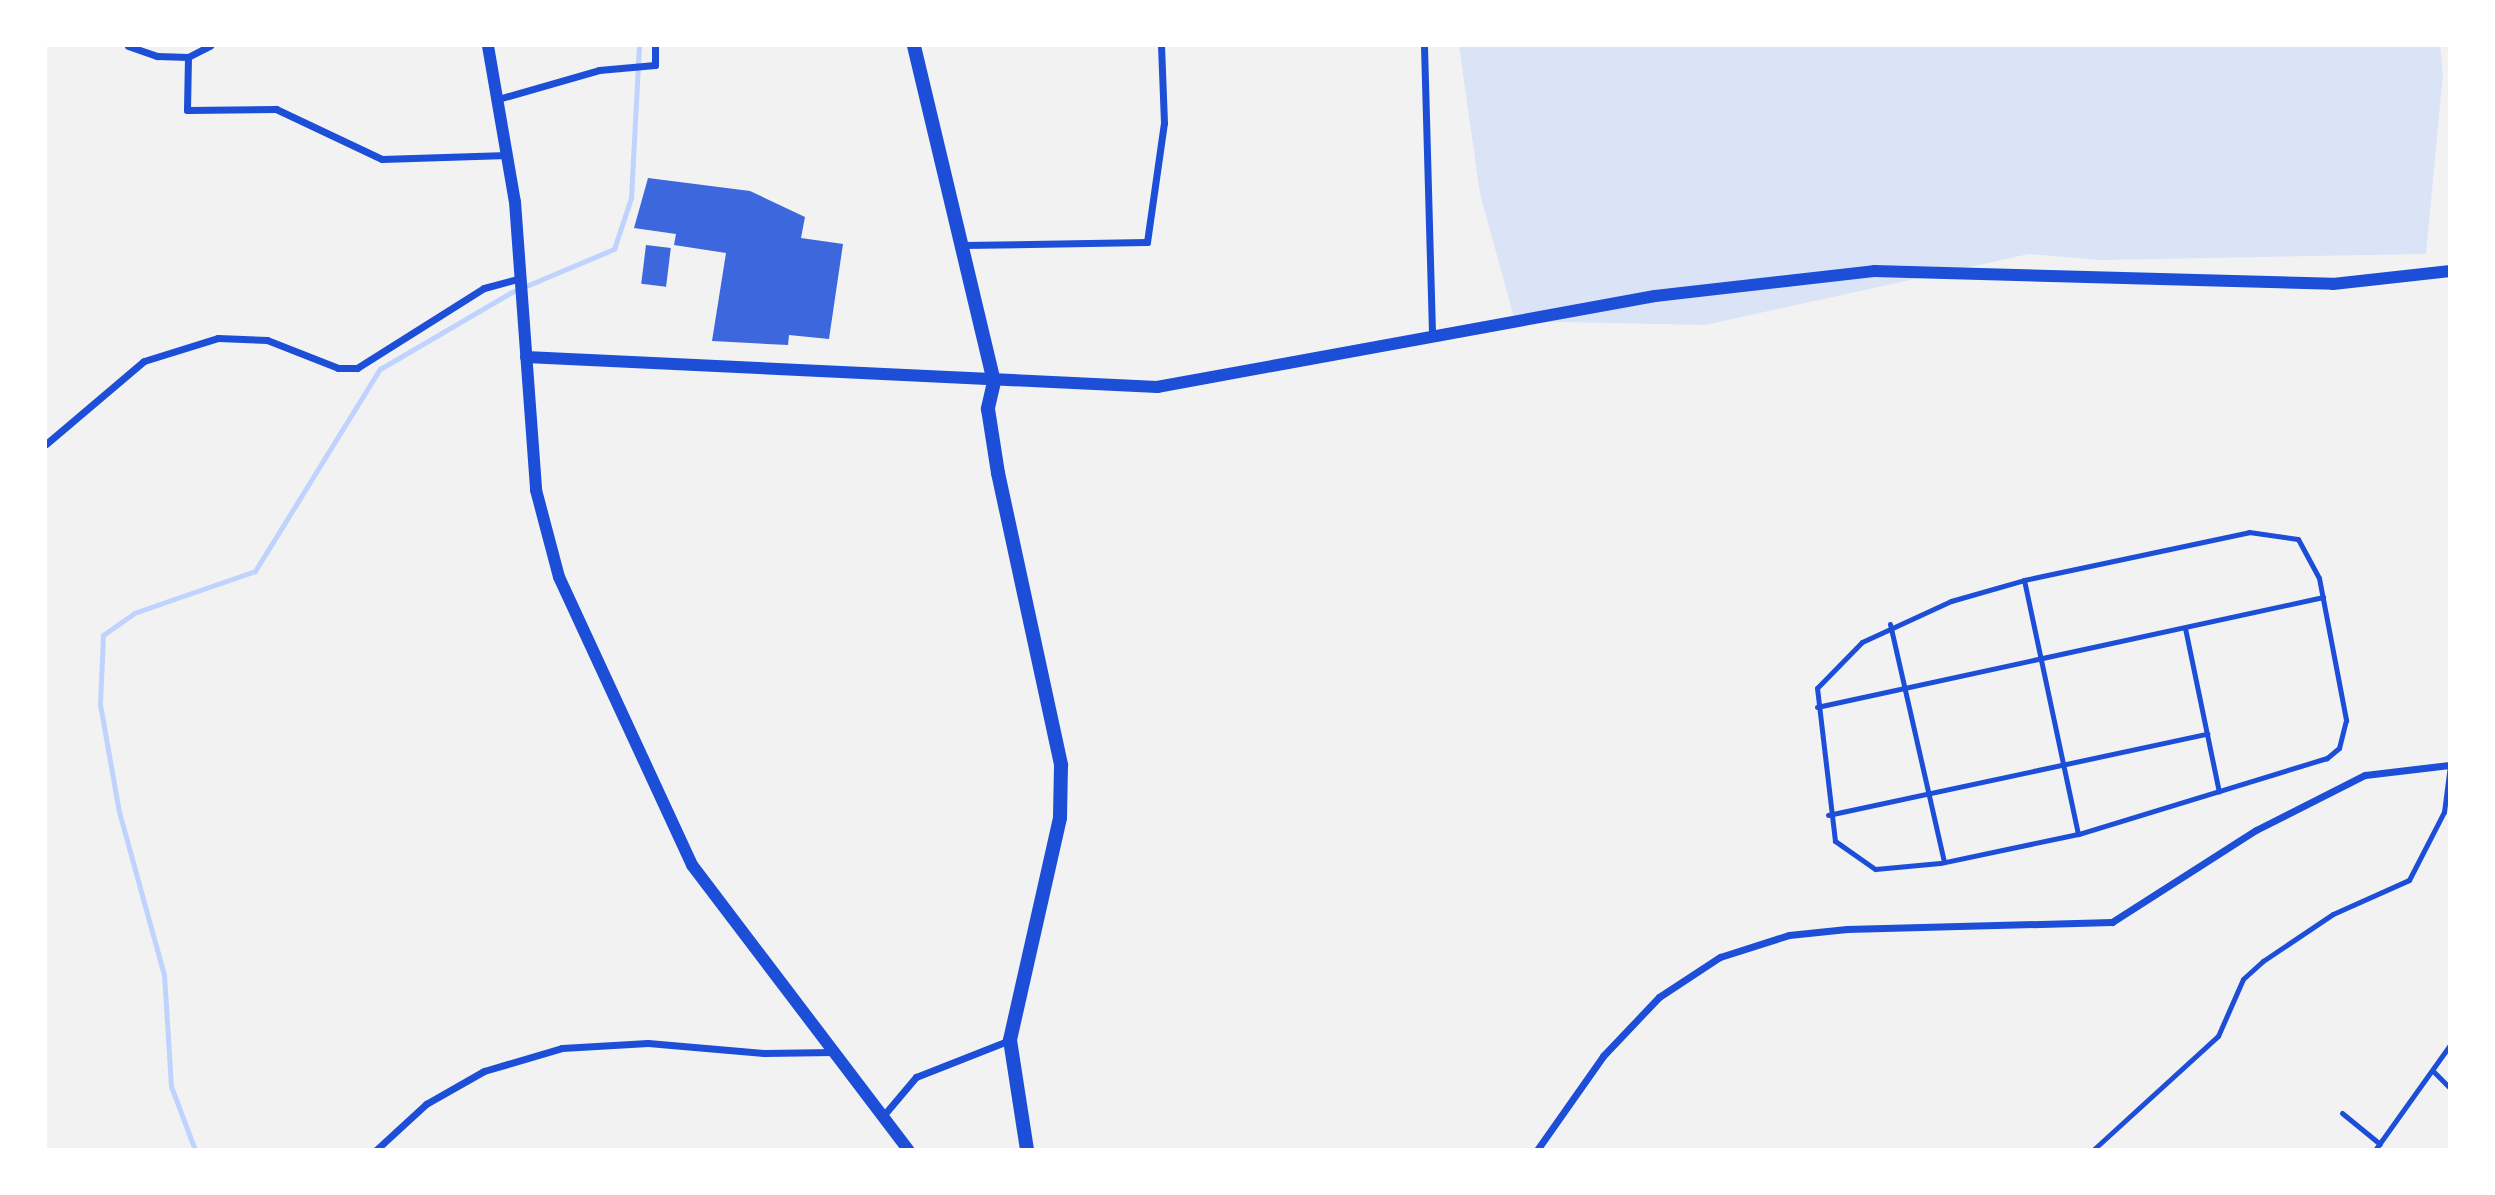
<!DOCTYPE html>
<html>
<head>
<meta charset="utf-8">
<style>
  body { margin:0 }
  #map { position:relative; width:2495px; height:1195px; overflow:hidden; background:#f2f2f2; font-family:"Space Grotesk",sans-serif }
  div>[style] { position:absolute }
  .green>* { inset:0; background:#dbe4f7 }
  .stream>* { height:5px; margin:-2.5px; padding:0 2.5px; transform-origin:2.5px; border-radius:2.5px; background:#bfd3fe }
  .building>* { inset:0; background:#3d67dc; transform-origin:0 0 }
  .service>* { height:5px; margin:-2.5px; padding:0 2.5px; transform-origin:2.5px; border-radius:2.5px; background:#1d4ed8 }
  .minor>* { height:7px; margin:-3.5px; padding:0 3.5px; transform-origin:3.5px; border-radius:3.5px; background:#1d4ed8 }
  .tertiary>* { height:12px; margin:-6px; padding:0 6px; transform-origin:6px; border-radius:6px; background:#1d4ed8 }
  .secondary>* { height:14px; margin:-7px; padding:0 7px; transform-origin:7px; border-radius:7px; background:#1d4ed8 }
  span { translate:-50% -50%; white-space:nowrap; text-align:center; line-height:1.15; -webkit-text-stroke:6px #fff; paint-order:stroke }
  .frame { position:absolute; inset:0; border:47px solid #fff; pointer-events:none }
</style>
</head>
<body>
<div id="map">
  <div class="green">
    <i style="clip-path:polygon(1459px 46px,2440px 46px,2443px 74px,2426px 254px,2101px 260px,2029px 254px,1705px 325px,1515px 321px,1480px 194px)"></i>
  </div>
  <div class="stream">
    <i style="left:195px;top:1150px;width:68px;rotate:-110.6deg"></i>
    <i style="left:171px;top:1086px;width:111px;rotate:-93.6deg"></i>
    <i style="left:164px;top:975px;width:169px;rotate:-105.4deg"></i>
    <i style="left:119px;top:812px;width:110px;rotate:-100deg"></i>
    <i style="left:100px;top:704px;width:69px;rotate:-87.5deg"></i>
    <i style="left:103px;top:635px;width:38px;rotate:-35deg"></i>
    <i style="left:134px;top:613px;width:128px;rotate:-19.1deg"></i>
    <i style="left:255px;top:571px;width:238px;rotate:-58.3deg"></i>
    <i style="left:380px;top:369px;width:153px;rotate:-30.3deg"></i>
    <i style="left:512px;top:292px;width:111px;rotate:-22.9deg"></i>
    <i style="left:614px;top:249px;width:54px;rotate:-71.6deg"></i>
    <i style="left:631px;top:198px;width:152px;rotate:-87deg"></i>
  </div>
  <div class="building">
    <i style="clip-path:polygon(648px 178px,750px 191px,805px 217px,801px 238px,843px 244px,829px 339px,789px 335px,788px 345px,712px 341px,726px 253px,674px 245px,676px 234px,634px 228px)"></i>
    <i style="left:646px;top:245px;width:25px;height:39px;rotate:7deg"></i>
  </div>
  <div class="service">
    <i style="left:2249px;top:532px;width:49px;rotate:8.1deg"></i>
    <i style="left:2298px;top:539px;width:44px;rotate:61.7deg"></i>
    <i style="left:2319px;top:578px;width:145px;rotate:79.2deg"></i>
    <i style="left:2346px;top:720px;width:29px;rotate:104deg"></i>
    <i style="left:2339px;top:748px;width:16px;rotate:140deg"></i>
    <i style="left:2327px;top:758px;width:260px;rotate:163deg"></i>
    <i style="left:2078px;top:834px;width:141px;rotate:168.1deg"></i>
    <i style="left:1940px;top:863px;width:65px;rotate:174.7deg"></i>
    <i style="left:1875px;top:869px;width:49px;rotate:-145deg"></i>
    <i style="left:1835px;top:841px;width:154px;rotate:-96.7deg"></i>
    <i style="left:1817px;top:688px;width:64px;rotate:-45.6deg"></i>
    <i style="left:1862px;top:642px;width:98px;rotate:-24.7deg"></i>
    <i style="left:1951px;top:601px;width:76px;rotate:-16deg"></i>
    <i style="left:2024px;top:580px;width:230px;rotate:-12deg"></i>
    <i style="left:2024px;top:580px;width:260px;rotate:78deg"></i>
    <i style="left:1890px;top:624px;width:244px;rotate:77.2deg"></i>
    <i style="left:2185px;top:628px;width:167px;rotate:78.3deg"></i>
    <i style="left:1817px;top:707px;width:518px;rotate:-12.26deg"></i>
    <i style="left:1828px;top:815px;width:388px;rotate:-12.1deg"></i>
    <i style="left:2433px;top:1071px;width:24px;rotate:45deg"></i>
    <i style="left:2342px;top:1113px;width:49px;rotate:39.2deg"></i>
    <i style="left:2093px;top:1150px;width:169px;rotate:-42.4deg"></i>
    <i style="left:2218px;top:1036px;width:62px;rotate:-66.3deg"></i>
    <i style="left:2243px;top:979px;width:27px;rotate:-42deg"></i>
    <i style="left:2263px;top:961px;width:84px;rotate:-33.9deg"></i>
    <i style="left:2333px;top:914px;width:83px;rotate:-24.1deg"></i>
    <i style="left:2409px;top:880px;width:76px;rotate:-62.8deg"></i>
    <i style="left:2444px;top:812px;width:47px;rotate:-82.7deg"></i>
    <i style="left:2375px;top:1150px;width:129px;rotate:-54.5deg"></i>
  </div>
  <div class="minor">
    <i style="left:128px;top:46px;width:31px;rotate:19deg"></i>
    <i style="left:157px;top:56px;width:31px;rotate:2deg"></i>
    <i style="left:188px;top:57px;width:53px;rotate:91.1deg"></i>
    <i style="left:187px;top:110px;width:89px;rotate:-0.6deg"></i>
    <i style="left:276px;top:109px;width:117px;rotate:25.3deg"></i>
    <i style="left:382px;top:159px;width:125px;rotate:-1.8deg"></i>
    <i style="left:1424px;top:46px;width:289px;rotate:88.4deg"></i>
    <i style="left:188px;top:57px;width:25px;rotate:-27deg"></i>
    <i style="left:498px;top:99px;width:105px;rotate:-16deg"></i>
    <i style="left:599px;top:70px;width:56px;rotate:-5.1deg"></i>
    <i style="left:655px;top:65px;width:19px;rotate:-90deg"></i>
    <i style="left:963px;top:245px;width:184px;rotate:-0.9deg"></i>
    <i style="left:1147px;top:242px;width:120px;rotate:-81.9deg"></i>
    <i style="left:1164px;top:123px;width:77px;rotate:-92.2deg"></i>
    <i style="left:46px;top:444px;width:128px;rotate:-40.3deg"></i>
    <i style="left:144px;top:361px;width:77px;rotate:-17.3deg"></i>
    <i style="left:218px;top:338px;width:49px;rotate:2.3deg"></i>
    <i style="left:267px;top:340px;width:76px;rotate:21.5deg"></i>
    <i style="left:338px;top:368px;width:19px"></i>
    <i style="left:357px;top:368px;width:150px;rotate:-32.2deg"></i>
    <i style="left:484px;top:288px;width:38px;rotate:-15deg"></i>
    <i style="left:883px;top:1116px;width:51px;rotate:-49.8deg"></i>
    <i style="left:916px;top:1077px;width:101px;rotate:-21.5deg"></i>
    <i style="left:376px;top:1150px;width:68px;rotate:-42.6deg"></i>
    <i style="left:426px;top:1104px;width:67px;rotate:-29.6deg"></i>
    <i style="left:484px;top:1071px;width:81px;rotate:-16.4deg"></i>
    <i style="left:562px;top:1048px;width:86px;rotate:-3.3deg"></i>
    <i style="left:648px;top:1043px;width:116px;rotate:4.9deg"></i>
    <i style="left:764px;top:1053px;width:70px;rotate:-0.8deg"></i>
    <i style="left:1537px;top:1150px;width:115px;rotate:-54.9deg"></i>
    <i style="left:1603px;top:1056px;width:81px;rotate:-46.5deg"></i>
    <i style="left:1659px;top:997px;width:73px;rotate:-33.3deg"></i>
    <i style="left:1720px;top:957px;width:72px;rotate:-17.7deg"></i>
    <i style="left:1789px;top:935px;width:58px;rotate:-5.9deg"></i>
    <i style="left:1847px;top:929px;width:265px;rotate:-1.5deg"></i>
    <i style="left:2112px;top:922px;width:171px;rotate:-32.6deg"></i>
    <i style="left:2256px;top:830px;width:122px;rotate:-26.8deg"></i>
    <i style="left:2365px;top:775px;width:85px;rotate:-6.8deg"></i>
  </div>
  <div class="tertiary">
    <i style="left:488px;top:46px;width:158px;rotate:80.2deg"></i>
    <i style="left:515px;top:202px;width:289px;rotate:85.8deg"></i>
    <i style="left:536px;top:490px;width:90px;rotate:75.2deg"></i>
    <i style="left:559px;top:577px;width:317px;rotate:65.2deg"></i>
    <i style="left:692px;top:865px;width:358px;rotate:52.8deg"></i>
    <i style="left:526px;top:357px;width:632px;rotate:2.72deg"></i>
    <i style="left:1157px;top:387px;width:506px;rotate:-10.36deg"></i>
    <i style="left:1655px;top:296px;width:220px;rotate:-6.5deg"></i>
    <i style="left:1874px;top:271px;width:459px;rotate:1.6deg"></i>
    <i style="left:2333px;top:284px;width:118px;rotate:-6.3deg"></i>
  </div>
  <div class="secondary">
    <i style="left:914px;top:46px;width:345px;rotate:76.6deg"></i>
    <i style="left:994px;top:382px;width:28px;rotate:103deg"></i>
    <i style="left:988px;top:409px;width:65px;rotate:81.1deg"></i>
    <i style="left:998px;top:473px;width:299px;rotate:77.8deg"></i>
    <i style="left:1061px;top:765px;width:53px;rotate:91.1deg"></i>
    <i style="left:1060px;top:818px;width:228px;rotate:102.7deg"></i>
    <i style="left:1010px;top:1040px;width:111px;rotate:81.2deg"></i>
  </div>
  <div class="frame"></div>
</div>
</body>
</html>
